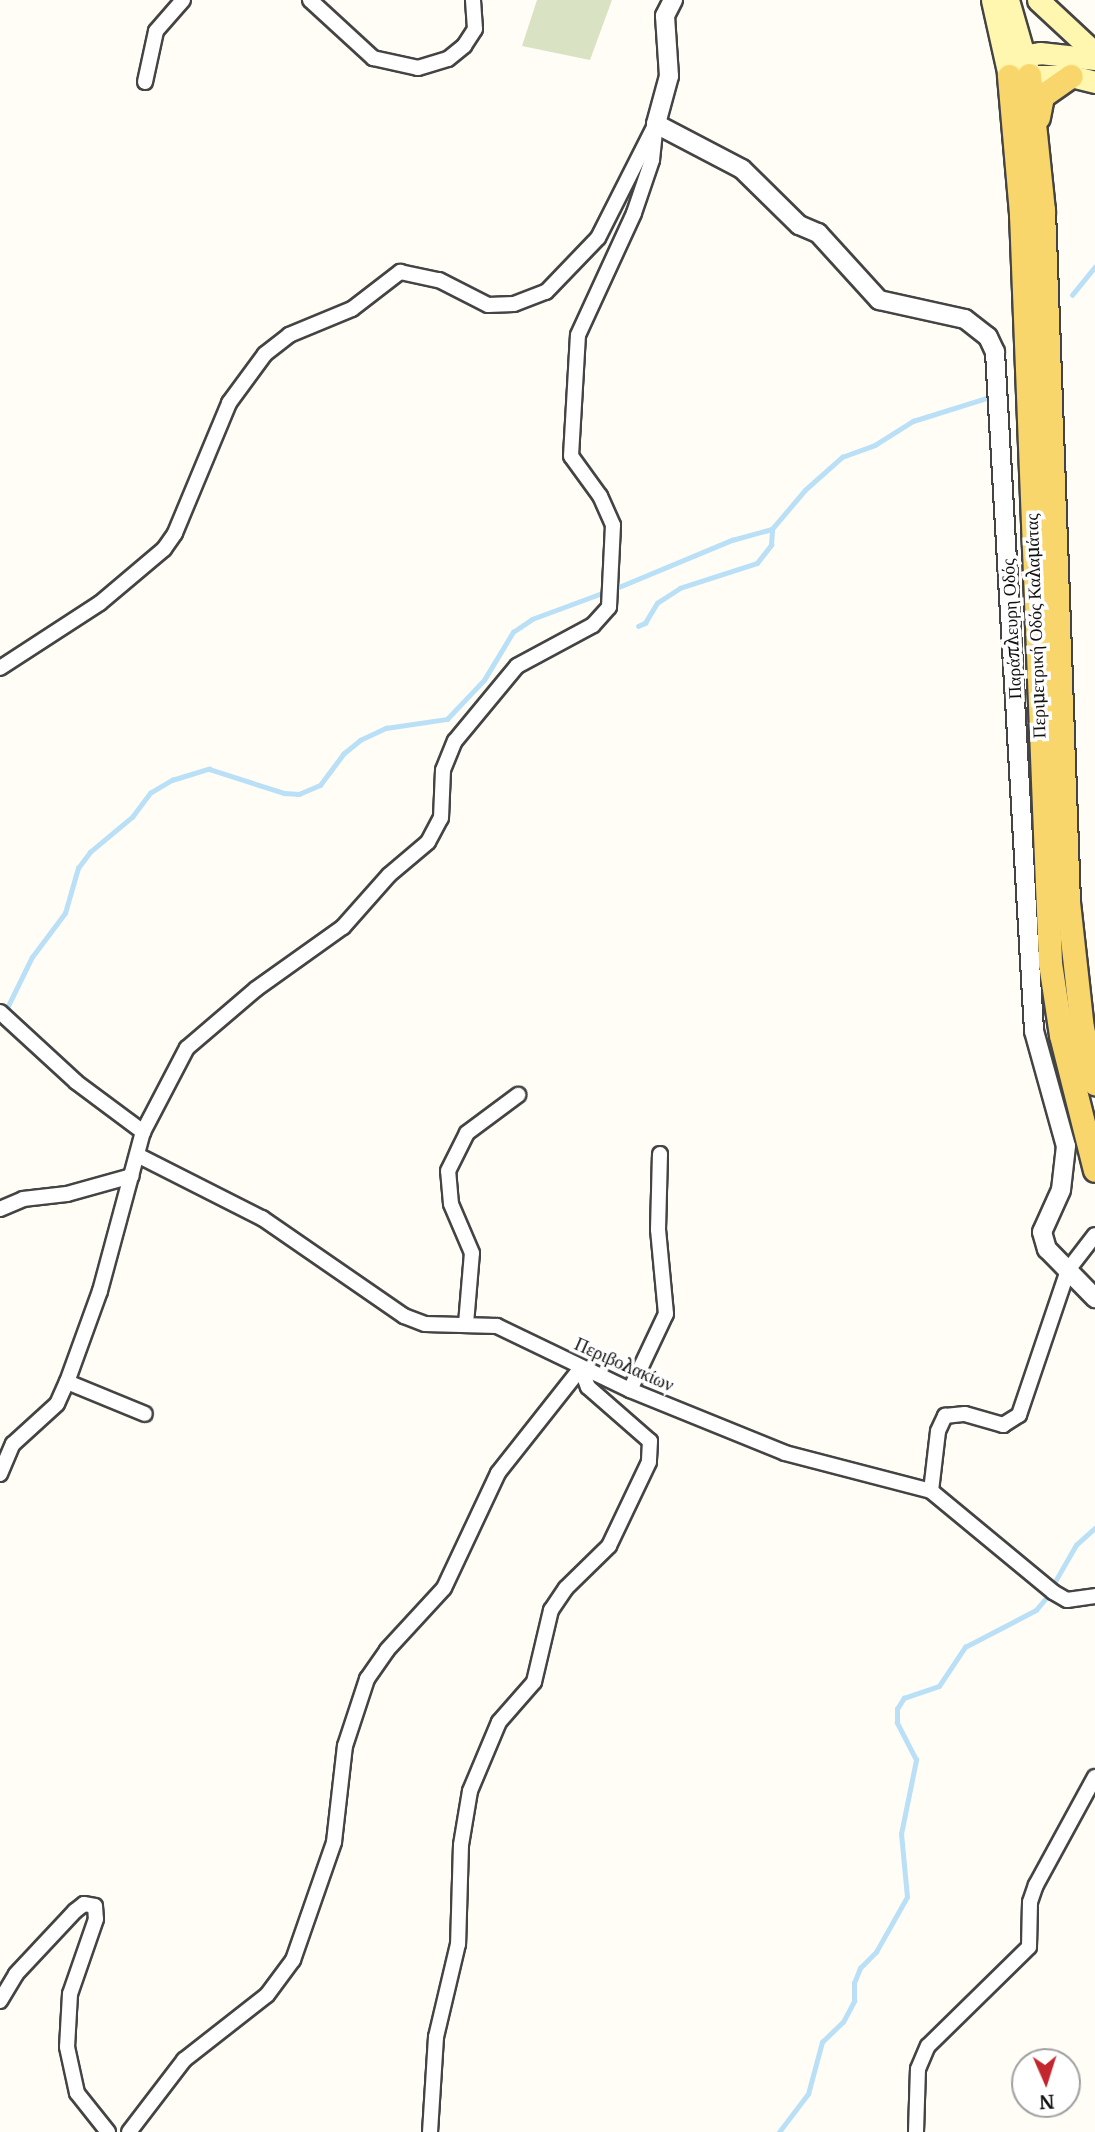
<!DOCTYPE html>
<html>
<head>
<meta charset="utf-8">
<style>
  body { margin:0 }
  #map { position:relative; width:1095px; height:2132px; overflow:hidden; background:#fffdf5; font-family:Merriweather,serif }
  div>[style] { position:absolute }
  .cemetery>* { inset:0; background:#d9e3c4 }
  .stream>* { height:4.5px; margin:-2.25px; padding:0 2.25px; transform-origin:2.25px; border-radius:2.25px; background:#b9e0f7 }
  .roads { filter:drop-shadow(2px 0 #444) drop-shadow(-2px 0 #444) drop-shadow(0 2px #444) drop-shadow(0 -2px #444) }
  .minor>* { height:14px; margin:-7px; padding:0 7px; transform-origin:7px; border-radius:7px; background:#fff }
  .tertiary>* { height:18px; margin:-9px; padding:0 9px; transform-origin:9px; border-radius:9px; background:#fff }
  .secondary>* { height:21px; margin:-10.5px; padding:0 10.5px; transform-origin:10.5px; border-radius:10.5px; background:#fff6b0 }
  .primary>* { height:23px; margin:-11.5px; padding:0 11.5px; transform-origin:11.5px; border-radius:11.5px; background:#f9d66b }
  span { translate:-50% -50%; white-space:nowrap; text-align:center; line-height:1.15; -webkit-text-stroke:7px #fff; paint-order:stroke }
  .street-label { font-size:18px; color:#111 }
  .north { position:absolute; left:1011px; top:2048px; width:70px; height:70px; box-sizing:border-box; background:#fff; border:2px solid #a0a0a0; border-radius:50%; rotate:177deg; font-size:19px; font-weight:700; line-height:28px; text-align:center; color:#111 }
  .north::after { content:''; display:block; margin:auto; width:24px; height:32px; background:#c4262e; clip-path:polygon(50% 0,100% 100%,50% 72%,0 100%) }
</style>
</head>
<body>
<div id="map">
  <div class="cemetery">
    <i style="clip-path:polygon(537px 0,612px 0,590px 60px,522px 46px)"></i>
  </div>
  <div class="stream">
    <i style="left:1072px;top:295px;width:36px;rotate:-51deg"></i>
    <i style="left:614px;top:589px;width:128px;rotate:-22.6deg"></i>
    <i style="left:732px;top:540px;width:41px;rotate:-15.4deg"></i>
    <i style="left:772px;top:529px;width:51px;rotate:-49.8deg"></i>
    <i style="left:805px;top:490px;width:50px;rotate:-41.7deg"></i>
    <i style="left:842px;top:457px;width:35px;rotate:-20deg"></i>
    <i style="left:875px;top:445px;width:45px;rotate:-32.3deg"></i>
    <i style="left:913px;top:421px;width:77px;rotate:-17.3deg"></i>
    <i style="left:638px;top:626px;width:8px;rotate:-23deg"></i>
    <i style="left:645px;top:623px;width:23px;rotate:-59deg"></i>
    <i style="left:657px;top:603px;width:27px;rotate:-33deg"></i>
    <i style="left:680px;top:588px;width:81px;rotate:-18deg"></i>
    <i style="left:757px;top:563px;width:23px;rotate:-52deg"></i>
    <i style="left:771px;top:545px;width:16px;rotate:-86deg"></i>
    <i style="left:5px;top:1012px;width:61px;rotate:-63.9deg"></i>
    <i style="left:32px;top:957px;width:55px;rotate:-53.1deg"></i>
    <i style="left:65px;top:913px;width:47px;rotate:-73.9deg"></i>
    <i style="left:78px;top:868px;width:20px;rotate:-53deg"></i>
    <i style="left:90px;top:852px;width:55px;rotate:-39.8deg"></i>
    <i style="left:132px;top:817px;width:30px;rotate:-53deg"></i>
    <i style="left:150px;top:793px;width:26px;rotate:-31deg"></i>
    <i style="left:172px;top:780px;width:39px;rotate:-17deg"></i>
    <i style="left:209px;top:769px;width:79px;rotate:17.7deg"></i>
    <i style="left:284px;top:793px;width:15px;rotate:4deg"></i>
    <i style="left:299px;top:794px;width:23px;rotate:-23deg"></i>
    <i style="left:320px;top:785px;width:39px;rotate:-53deg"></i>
    <i style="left:343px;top:754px;width:22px;rotate:-39deg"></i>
    <i style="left:360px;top:740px;width:29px;rotate:-25deg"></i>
    <i style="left:386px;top:728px;width:62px;rotate:-8.4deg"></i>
    <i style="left:447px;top:719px;width:54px;rotate:-46.5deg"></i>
    <i style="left:484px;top:680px;width:56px;rotate:-58.9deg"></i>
    <i style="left:513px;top:632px;width:23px;rotate:-34deg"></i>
    <i style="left:532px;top:619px;width:78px;rotate:-20.3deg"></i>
    <i style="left:1053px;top:1585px;width:46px;rotate:-60.1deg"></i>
    <i style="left:1076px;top:1545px;width:25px;rotate:-42deg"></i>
    <i style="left:779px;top:2132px;width:48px;rotate:-52.7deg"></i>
    <i style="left:808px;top:2094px;width:54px;rotate:-74.9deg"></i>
    <i style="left:822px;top:2042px;width:29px;rotate:-44deg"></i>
    <i style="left:843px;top:2022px;width:24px;rotate:-62deg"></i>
    <i style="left:854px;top:2001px;width:18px;rotate:-90deg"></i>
    <i style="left:854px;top:1983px;width:16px;rotate:-68deg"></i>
    <i style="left:860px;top:1968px;width:23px;rotate:-45deg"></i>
    <i style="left:876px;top:1952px;width:63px;rotate:-60.6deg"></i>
    <i style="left:907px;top:1897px;width:63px;rotate:-95.4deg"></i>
    <i style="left:901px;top:1834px;width:76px;rotate:-78.5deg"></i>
    <i style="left:916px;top:1760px;width:42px;rotate:-117.2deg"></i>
    <i style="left:897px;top:1723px;width:14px;rotate:-90deg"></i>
    <i style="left:897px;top:1709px;width:13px;rotate:-58deg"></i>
    <i style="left:904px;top:1698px;width:37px;rotate:-19deg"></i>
    <i style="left:939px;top:1686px;width:47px;rotate:-56.3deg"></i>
    <i style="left:965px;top:1647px;width:80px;rotate:-27.5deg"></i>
    <i style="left:1036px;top:1610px;width:17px;rotate:-50deg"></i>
  </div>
  <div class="roads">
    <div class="minor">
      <i style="left:310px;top:0;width:86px;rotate:42.6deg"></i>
      <i style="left:373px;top:58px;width:46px;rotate:12.5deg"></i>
      <i style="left:418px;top:68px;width:31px;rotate:-17deg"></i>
      <i style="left:448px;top:59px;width:21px;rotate:-39deg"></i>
      <i style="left:464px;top:46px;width:20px;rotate:-57deg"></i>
      <i style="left:475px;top:29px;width:29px;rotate:-94deg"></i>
      <i style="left:145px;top:82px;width:52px;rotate:-77.8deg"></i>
      <i style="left:156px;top:31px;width:41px;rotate:-48.9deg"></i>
      <i style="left:0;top:668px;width:119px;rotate:-33deg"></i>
      <i style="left:100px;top:603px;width:84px;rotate:-40.2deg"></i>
      <i style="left:164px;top:549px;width:19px;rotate:-55deg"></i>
      <i style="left:175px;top:533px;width:141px;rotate:-67.4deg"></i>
      <i style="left:229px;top:403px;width:61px;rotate:-53.7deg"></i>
      <i style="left:265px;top:354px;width:31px;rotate:-38deg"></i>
      <i style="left:289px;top:335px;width:68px;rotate:-22.4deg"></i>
      <i style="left:352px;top:309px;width:61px;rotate:-37.6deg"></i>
      <i style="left:400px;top:272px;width:40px;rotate:12deg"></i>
      <i style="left:439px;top:280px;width:55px;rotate:27deg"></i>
      <i style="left:488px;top:305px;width:26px;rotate:-2deg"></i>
      <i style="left:514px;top:304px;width:34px;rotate:-21deg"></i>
      <i style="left:546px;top:292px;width:75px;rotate:-46.1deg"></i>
      <i style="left:598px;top:238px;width:124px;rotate:-63.2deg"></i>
      <i style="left:0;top:1012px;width:103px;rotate:42.6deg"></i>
      <i style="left:76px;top:1082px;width:84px;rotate:36.7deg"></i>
      <i style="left:139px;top:1156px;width:138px;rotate:26.8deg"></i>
      <i style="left:262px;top:1218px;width:173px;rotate:34.6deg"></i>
      <i style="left:404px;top:1316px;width:22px;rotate:21deg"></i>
      <i style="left:425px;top:1324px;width:72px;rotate:1.6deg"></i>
      <i style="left:497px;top:1326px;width:148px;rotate:25.7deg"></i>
      <i style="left:630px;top:1390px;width:167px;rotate:22.1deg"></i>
      <i style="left:785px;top:1453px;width:151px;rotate:14.6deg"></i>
      <i style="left:931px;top:1491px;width:158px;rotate:39.6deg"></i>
      <i style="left:1053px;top:1592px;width:16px;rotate:30deg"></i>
      <i style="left:1067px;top:1600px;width:28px;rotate:-8deg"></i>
      <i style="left:0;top:1209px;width:25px;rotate:-23deg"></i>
      <i style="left:23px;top:1199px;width:44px;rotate:-6.5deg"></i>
      <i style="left:67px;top:1194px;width:67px;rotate:-15.5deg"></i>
      <i style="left:466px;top:1324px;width:71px;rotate:-85.2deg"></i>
      <i style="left:472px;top:1253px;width:53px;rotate:-113.2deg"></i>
      <i style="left:451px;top:1204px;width:33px;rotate:-95deg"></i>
      <i style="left:448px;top:1171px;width:42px;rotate:-63.4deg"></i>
      <i style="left:467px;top:1133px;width:64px;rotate:-36.7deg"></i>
      <i style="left:67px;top:1382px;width:84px;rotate:22.3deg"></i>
      <i style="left:630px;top:1390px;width:84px;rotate:-64.7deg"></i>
      <i style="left:666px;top:1314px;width:84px;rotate:-95.4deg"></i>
      <i style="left:658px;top:1230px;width:76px;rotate:-88.5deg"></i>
      <i style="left:0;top:1474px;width:33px;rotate:-67deg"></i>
      <i style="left:13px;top:1444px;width:59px;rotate:-42.3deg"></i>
      <i style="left:57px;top:1404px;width:24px;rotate:-66deg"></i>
      <i style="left:67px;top:1382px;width:97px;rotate:-70.1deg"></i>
      <i style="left:100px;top:1291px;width:165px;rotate:-74.9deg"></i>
      <i style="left:143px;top:1132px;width:95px;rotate:-62.4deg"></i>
      <i style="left:187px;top:1048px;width:91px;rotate:-40.5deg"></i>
      <i style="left:256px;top:989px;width:107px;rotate:-35.5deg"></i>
      <i style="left:343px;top:927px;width:69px;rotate:-48.5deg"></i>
      <i style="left:389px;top:875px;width:51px;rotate:-40.2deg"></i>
      <i style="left:428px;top:842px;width:27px;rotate:-62deg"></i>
      <i style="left:441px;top:818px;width:48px;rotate:-87.6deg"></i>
      <i style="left:443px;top:770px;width:31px;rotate:-68deg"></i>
      <i style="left:455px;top:741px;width:97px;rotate:-50.4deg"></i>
      <i style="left:517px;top:666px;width:86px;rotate:-28.3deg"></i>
      <i style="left:593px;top:625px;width:24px;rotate:-48deg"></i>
      <i style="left:609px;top:607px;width:82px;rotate:-87.2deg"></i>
      <i style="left:613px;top:525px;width:32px;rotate:-114deg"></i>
      <i style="left:600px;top:496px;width:49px;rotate:-125.9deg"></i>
      <i style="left:571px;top:456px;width:121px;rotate:-86.7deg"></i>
      <i style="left:578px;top:335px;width:134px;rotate:-65.3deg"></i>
      <i style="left:634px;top:213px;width:56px;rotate:-71.2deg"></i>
      <i style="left:652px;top:160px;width:36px;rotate:-84deg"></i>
      <i style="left:931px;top:1491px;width:60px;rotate:-83.3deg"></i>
      <i style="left:938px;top:1431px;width:17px;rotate:-65deg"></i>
      <i style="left:945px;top:1416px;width:20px;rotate:-6deg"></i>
      <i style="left:965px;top:1414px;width:40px;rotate:16deg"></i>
      <i style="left:1003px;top:1425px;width:19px;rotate:-32deg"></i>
      <i style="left:1019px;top:1415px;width:153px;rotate:-71.3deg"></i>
      <i style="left:1068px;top:1270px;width:44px;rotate:-52.4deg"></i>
      <i style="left:0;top:2001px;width:31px;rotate:-59deg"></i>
      <i style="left:16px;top:1974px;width:86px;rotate:-46.9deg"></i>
      <i style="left:75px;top:1911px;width:11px;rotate:-38deg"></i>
      <i style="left:84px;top:1904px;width:11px;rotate:10deg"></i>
      <i style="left:95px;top:1906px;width:13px;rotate:86deg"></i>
      <i style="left:96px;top:1919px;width:79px;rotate:109.1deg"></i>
      <i style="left:70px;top:1994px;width:53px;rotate:93.2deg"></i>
      <i style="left:67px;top:2047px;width:47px;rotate:77.7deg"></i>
      <i style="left:77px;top:2093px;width:50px;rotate:51.5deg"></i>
      <i style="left:129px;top:2132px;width:91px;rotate:-52.6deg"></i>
      <i style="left:184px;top:2060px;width:105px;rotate:-38.1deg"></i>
      <i style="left:267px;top:1995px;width:44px;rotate:-53.4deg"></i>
      <i style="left:293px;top:1960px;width:125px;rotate:-70.8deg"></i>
      <i style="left:334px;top:1842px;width:97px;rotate:-83.5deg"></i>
      <i style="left:345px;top:1746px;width:71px;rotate:-71.8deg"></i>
      <i style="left:367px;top:1679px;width:35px;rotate:-55deg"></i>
      <i style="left:387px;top:1650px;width:84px;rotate:-47.4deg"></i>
      <i style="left:444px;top:1588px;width:127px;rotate:-64.8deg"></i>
      <i style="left:498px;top:1473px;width:134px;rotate:-51.7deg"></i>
      <i style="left:581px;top:1368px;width:20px;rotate:70deg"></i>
      <i style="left:588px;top:1387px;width:82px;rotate:41.1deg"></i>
      <i style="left:650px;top:1441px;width:21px;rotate:93deg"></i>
      <i style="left:649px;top:1462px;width:93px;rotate:115.5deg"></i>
      <i style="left:609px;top:1546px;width:60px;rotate:135.7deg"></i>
      <i style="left:566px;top:1588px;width:27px;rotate:124deg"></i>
      <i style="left:551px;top:1610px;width:74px;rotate:103.3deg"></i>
      <i style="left:534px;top:1682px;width:53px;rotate:131.2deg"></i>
      <i style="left:499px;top:1722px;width:75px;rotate:112.8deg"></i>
      <i style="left:470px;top:1791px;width:55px;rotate:99.5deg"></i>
      <i style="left:461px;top:1845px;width:99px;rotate:91.7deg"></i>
      <i style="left:458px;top:1944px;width:96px;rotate:103.3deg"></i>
      <i style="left:436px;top:2037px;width:95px;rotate:93.6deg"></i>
      <i style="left:916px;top:2132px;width:63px;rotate:-88.2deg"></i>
      <i style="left:918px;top:2069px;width:25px;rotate:-67deg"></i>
      <i style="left:928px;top:2046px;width:141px;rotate:-44.4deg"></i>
      <i style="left:1029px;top:1947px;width:45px;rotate:-88.7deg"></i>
      <i style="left:1030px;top:1902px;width:18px;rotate:-71deg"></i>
      <i style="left:1036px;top:1885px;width:123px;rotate:-61.4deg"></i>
    </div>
    <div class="tertiary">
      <i style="left:673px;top:0;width:18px;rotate:117deg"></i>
      <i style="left:665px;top:16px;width:60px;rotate:86.2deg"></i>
      <i style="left:669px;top:76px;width:50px;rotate:105.2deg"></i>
      <i style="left:656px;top:124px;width:97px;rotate:27.6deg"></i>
      <i style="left:742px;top:169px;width:80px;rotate:44.5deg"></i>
      <i style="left:799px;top:225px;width:21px;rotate:23deg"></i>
      <i style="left:818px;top:233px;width:91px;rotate:47.7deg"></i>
      <i style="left:879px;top:300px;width:88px;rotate:12.5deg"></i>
      <i style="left:965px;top:319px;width:29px;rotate:38deg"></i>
      <i style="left:988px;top:337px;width:17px;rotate:65deg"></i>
      <i style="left:995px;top:352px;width:680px;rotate:86.71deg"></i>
      <i style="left:1034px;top:1031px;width:119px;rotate:74.5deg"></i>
      <i style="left:1066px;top:1146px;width:44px;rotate:96.5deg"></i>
      <i style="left:1061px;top:1190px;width:46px;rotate:114.3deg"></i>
      <i style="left:1042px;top:1232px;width:18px;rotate:74deg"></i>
      <i style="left:1047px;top:1249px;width:69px;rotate:45.6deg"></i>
    </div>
    <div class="secondary">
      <i style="left:992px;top:0;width:78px;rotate:77.4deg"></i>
      <i style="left:1009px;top:76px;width:62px"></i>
      <i style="left:1071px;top:76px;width:25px;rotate:14deg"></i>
      <i style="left:1008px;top:0;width:69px;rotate:73.9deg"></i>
      <i style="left:1038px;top:0;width:78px;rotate:42.9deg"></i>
      <i style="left:1006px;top:58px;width:34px;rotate:-8deg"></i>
      <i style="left:1040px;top:53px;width:55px;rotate:6.2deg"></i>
    </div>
    <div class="primary">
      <i style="left:1029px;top:75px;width:136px;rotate:84.1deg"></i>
      <i style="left:1043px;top:210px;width:692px;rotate:87.93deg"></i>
      <i style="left:1068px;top:902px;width:127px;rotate:83.7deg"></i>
      <i style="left:1082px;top:1028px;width:57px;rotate:76.7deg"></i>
      <i style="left:1009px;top:76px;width:139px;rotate:85deg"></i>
      <i style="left:1021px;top:214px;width:750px;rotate:87.78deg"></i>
      <i style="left:1050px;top:963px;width:73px;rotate:81.3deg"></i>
      <i style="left:1061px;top:1035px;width:139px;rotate:75.9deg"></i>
      <i style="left:1038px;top:117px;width:21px;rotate:-79deg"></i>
      <i style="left:1042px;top:96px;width:35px;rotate:-35deg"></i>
    </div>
  </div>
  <div class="street-label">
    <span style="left:1036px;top:626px;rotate:-92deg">Περιμετρική Οδός Καλαμάτας</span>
    <span style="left:1012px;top:629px;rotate:-93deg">Παράπλευρη Οδός</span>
    <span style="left:624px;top:1365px;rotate:24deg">Περιβολακίων</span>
  </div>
  <div class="north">N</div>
</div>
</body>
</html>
